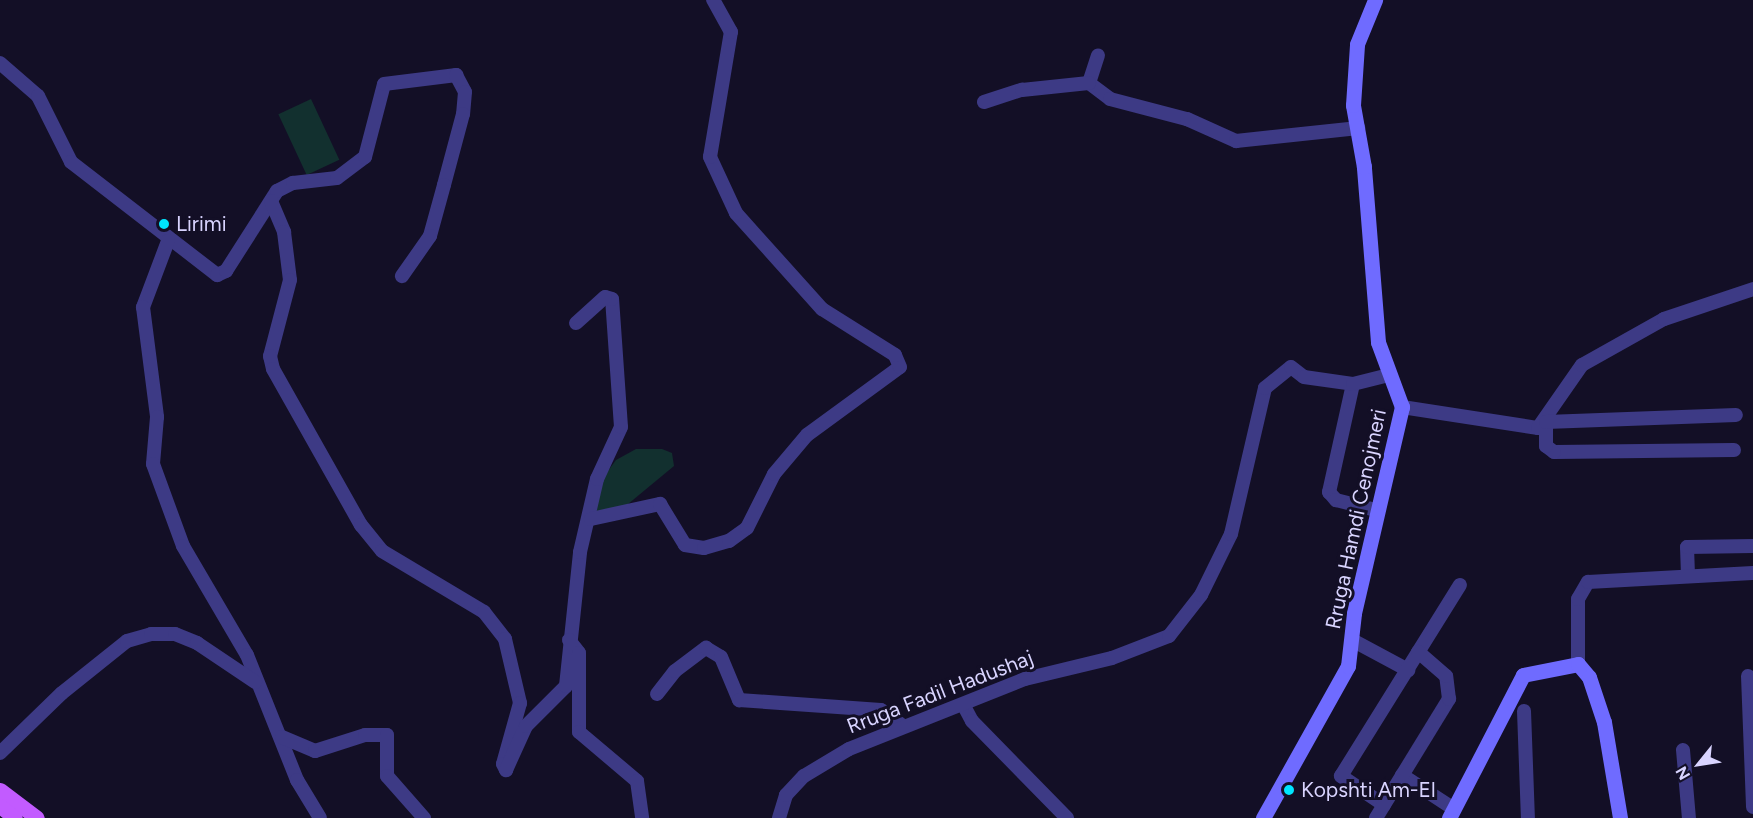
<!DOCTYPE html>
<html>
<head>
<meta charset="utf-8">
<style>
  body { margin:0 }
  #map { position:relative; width:1753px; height:818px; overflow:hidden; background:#130f26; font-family:Figtree,sans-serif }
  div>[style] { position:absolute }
  .green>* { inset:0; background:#12302f; transform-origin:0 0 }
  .street>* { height:14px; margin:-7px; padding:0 7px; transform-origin:7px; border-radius:7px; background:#3d3a85 }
  .secondary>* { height:15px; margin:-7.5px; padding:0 7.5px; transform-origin:7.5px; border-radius:7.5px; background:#6f6bff }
  .primary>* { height:15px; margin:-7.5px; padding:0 7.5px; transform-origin:7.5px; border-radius:7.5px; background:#c25bff }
  .dots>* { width:16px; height:16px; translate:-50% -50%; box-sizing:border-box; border:3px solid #130f26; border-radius:50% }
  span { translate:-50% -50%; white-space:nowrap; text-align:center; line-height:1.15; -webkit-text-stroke:6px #130f26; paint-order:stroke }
  .poi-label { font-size:21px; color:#d9d4ff }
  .left { translate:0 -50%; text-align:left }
  .street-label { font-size:21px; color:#d9d4ff }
  .north { position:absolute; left:1669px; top:734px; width:60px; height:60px; -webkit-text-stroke:4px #130f26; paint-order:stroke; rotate:240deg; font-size:16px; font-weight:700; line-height:24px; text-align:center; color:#d9d4ff }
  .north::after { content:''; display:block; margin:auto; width:21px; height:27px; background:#d9d4ff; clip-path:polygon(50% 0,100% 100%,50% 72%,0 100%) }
</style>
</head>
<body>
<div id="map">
  <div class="green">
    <i style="left:311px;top:99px;width:67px;height:36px;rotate:65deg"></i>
    <i style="clip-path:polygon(636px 449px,662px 449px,672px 453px,674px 466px,616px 514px,595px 514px,602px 479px,616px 460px)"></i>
  </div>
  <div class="street">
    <i style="left:0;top:63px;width:50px;rotate:41deg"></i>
    <i style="left:38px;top:96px;width:74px;rotate:63.4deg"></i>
    <i style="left:71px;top:162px;width:185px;rotate:37.7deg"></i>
    <i style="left:217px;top:275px;width:10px;rotate:-24deg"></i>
    <i style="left:226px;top:271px;width:95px;rotate:-57.5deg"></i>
    <i style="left:277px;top:191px;width:18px;rotate:-27deg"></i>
    <i style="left:293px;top:183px;width:44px;rotate:-6.5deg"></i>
    <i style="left:337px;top:178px;width:35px;rotate:-37deg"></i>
    <i style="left:365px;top:157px;width:75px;rotate:-75.4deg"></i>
    <i style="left:384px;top:84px;width:73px;rotate:-7.1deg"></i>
    <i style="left:456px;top:75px;width:19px;rotate:62deg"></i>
    <i style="left:465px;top:92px;width:22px;rotate:95deg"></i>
    <i style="left:463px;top:114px;width:73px;rotate:105deg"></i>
    <i style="left:444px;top:185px;width:53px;rotate:105.4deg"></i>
    <i style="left:430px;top:236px;width:49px;rotate:125deg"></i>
    <i style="left:1089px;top:83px;width:26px;rotate:37deg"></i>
    <i style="left:1110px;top:99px;width:80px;rotate:14.6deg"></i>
    <i style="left:1187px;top:119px;width:54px;rotate:24.2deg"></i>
    <i style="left:1236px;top:141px;width:123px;rotate:-6.1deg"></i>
    <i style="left:1089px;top:83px;width:29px;rotate:-72deg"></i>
    <i style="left:984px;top:102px;width:40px;rotate:-18deg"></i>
    <i style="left:1022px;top:90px;width:67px;rotate:-6deg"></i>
    <i style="left:271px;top:201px;width:34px;rotate:67deg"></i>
    <i style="left:284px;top:232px;width:48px;rotate:82.9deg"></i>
    <i style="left:290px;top:280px;width:79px;rotate:104.7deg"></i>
    <i style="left:270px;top:356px;width:13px;rotate:77deg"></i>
    <i style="left:273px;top:369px;width:179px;rotate:60.6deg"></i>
    <i style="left:361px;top:525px;width:33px;rotate:51deg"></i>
    <i style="left:382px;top:551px;width:119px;rotate:30.9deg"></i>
    <i style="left:484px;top:612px;width:34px;rotate:52deg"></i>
    <i style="left:505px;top:639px;width:66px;rotate:76.8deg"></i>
    <i style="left:520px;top:703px;width:63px;rotate:105.6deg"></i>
    <i style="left:503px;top:764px;width:7px;rotate:63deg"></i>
    <i style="left:506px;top:770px;width:48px;rotate:-65.6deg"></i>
    <i style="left:526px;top:726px;width:57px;rotate:-45deg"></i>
    <i style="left:566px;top:686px;width:135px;rotate:-84deg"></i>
    <i style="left:580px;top:552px;width:75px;rotate:-76.9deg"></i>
    <i style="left:597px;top:479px;width:57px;rotate:-65.2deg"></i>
    <i style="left:621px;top:427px;width:128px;rotate:-94deg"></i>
    <i style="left:612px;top:299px;width:7px;rotate:-164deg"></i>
    <i style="left:605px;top:297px;width:39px;rotate:138deg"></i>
    <i style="left:168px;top:241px;width:71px;rotate:110.7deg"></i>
    <i style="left:143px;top:307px;width:111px;rotate:82.7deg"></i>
    <i style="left:157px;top:417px;width:47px;rotate:94.9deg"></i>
    <i style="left:153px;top:464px;width:87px;rotate:69.9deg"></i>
    <i style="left:183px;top:546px;width:126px;rotate:59.6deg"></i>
    <i style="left:247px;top:655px;width:135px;rotate:68.2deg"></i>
    <i style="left:297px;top:780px;width:44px;rotate:58.8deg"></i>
    <i style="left:1353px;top:384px;width:111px;rotate:102.5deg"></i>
    <i style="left:1329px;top:492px;width:11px;rotate:49deg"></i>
    <i style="left:1336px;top:500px;width:41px;rotate:14deg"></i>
    <i style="left:1402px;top:407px;width:138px;rotate:8.8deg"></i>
    <i style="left:1538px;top:428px;width:77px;rotate:-55.1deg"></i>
    <i style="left:1582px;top:365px;width:94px;rotate:-29.3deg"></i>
    <i style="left:1664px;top:319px;width:94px;rotate:-18.6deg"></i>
    <i style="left:1734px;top:450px;width:180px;rotate:179.4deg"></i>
    <i style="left:1554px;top:452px;width:10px;rotate:-143deg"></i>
    <i style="left:1546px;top:446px;width:24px;rotate:-90deg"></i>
    <i style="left:1546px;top:422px;width:190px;rotate:-2.1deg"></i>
    <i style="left:591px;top:519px;width:71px;rotate:-12.3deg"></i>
    <i style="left:660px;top:504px;width:48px;rotate:58.6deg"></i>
    <i style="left:685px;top:545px;width:19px;rotate:9deg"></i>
    <i style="left:704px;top:548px;width:26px;rotate:-16deg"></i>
    <i style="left:729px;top:541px;width:22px;rotate:-36deg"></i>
    <i style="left:747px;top:528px;width:60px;rotate:-63.4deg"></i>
    <i style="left:774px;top:474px;width:51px;rotate:-49.8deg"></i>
    <i style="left:807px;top:435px;width:115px;rotate:-36.2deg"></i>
    <i style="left:900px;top:367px;width:13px;rotate:-113deg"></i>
    <i style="left:895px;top:355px;width:86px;rotate:-147.8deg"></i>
    <i style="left:822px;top:309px;width:129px;rotate:-131.9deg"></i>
    <i style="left:736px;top:213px;width:62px;rotate:-114.9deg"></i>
    <i style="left:710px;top:157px;width:127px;rotate:-80.5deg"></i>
    <i style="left:731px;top:32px;width:37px;rotate:-119deg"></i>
    <i style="left:1688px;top:575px;width:28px;rotate:-92deg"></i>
    <i style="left:1687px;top:547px;width:66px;rotate:-0.9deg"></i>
    <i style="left:569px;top:640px;width:16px;rotate:52deg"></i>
    <i style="left:579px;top:653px;width:79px;rotate:90deg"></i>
    <i style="left:579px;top:732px;width:76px;rotate:40.2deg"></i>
    <i style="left:637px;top:781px;width:37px;rotate:82deg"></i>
    <i style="left:1352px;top:640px;width:64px;rotate:28.2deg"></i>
    <i style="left:1578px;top:664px;width:65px;rotate:-90deg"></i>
    <i style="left:1578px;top:599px;width:20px;rotate:-60deg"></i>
    <i style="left:1588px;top:582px;width:165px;rotate:-3.1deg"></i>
    <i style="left:1748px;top:676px;width:131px;rotate:87.8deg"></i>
    <i style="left:657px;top:694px;width:29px;rotate:-52deg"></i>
    <i style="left:675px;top:671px;width:39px;rotate:-37deg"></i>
    <i style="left:706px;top:648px;width:17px;rotate:31deg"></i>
    <i style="left:721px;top:657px;width:47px;rotate:67.3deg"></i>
    <i style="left:739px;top:700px;width:142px;rotate:4deg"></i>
    <i style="left:881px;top:710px;width:27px;rotate:36deg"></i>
    <i style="left:964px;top:706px;width:17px;rotate:62deg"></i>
    <i style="left:972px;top:721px;width:136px;rotate:45.6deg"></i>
    <i style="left:1524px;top:711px;width:107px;rotate:87.9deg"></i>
    <i style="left:282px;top:737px;width:36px;rotate:23deg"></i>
    <i style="left:315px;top:751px;width:52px;rotate:-17.7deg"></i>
    <i style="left:365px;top:735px;width:22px"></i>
    <i style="left:387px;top:735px;width:41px;rotate:90deg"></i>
    <i style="left:387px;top:776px;width:56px;rotate:48.6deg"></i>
    <i style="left:1683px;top:750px;width:68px;rotate:85deg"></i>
    <i style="left:0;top:753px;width:86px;rotate:-44.1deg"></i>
    <i style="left:62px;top:693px;width:83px;rotate:-38.7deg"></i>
    <i style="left:127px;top:641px;width:25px;rotate:-16deg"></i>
    <i style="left:151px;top:634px;width:24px"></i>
    <i style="left:175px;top:634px;width:24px;rotate:22deg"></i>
    <i style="left:197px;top:643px;width:70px;rotate:33.9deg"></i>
    <i style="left:1402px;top:775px;width:62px;rotate:33.2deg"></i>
    <i style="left:1384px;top:805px;width:52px;rotate:-146deg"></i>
    <i style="left:1341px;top:776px;width:225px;rotate:-58.1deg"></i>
    <i style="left:779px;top:818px;width:24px;rotate:-73deg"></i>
    <i style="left:786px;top:795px;width:26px;rotate:-47deg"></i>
    <i style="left:804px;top:776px;width:52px;rotate:-31deg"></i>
    <i style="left:849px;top:749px;width:189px;rotate:-21.7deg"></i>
    <i style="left:1025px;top:679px;width:89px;rotate:-13.6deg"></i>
    <i style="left:1112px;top:658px;width:61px;rotate:-21.1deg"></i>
    <i style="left:1169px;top:636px;width:52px;rotate:-52deg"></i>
    <i style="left:1201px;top:595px;width:68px;rotate:-63.8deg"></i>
    <i style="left:1231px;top:534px;width:150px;rotate:-76.9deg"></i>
    <i style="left:1265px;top:388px;width:33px;rotate:-39deg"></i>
    <i style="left:1291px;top:367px;width:16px;rotate:38deg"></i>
    <i style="left:1304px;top:377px;width:49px;rotate:8.1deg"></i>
    <i style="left:1353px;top:384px;width:37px;rotate:-14deg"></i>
    <i style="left:1376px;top:818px;width:140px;rotate:-58.5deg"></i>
    <i style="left:1449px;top:699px;width:23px;rotate:-97deg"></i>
    <i style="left:1446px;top:676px;width:37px;rotate:-139deg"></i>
  </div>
  <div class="secondary">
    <i style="left:1263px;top:818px;width:174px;rotate:-60.8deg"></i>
    <i style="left:1348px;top:666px;width:53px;rotate:-83.5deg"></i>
    <i style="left:1354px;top:613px;width:212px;rotate:-76.9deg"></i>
    <i style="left:1402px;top:407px;width:69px;rotate:-110.3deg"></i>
    <i style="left:1378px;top:342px;width:176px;rotate:-94.6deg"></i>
    <i style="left:1364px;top:167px;width:63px;rotate:-100.1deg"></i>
    <i style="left:1353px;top:105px;width:61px;rotate:-86.2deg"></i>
    <i style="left:1357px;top:44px;width:48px;rotate:-67.8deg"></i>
    <i style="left:1449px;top:818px;width:161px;rotate:-62.6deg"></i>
    <i style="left:1523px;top:675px;width:56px;rotate:-11.3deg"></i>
    <i style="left:1578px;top:664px;width:17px;rotate:50deg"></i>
    <i style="left:1589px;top:677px;width:47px;rotate:71.6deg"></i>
    <i style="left:1604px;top:722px;width:97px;rotate:80.5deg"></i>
  </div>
  <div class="primary">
    <i style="left:0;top:790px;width:46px;rotate:37.1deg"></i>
    <i style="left:0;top:806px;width:19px;rotate:39deg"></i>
  </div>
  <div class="dots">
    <i style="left:164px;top:224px;background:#00e5ff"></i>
    <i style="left:1289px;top:790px;background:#00e5ff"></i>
  </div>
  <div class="poi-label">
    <span class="left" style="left:176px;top:224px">Lirimi</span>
    <span class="left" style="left:1301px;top:790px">Kopshti Am-El</span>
  </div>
  <div class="street-label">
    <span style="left:1356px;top:519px;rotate:-78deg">Rruga Hamdi Cenojmeri</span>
    <span style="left:940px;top:692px;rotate:-21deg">Rruga Fadil Hadushaj</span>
  </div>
  <div class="north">N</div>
</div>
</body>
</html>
